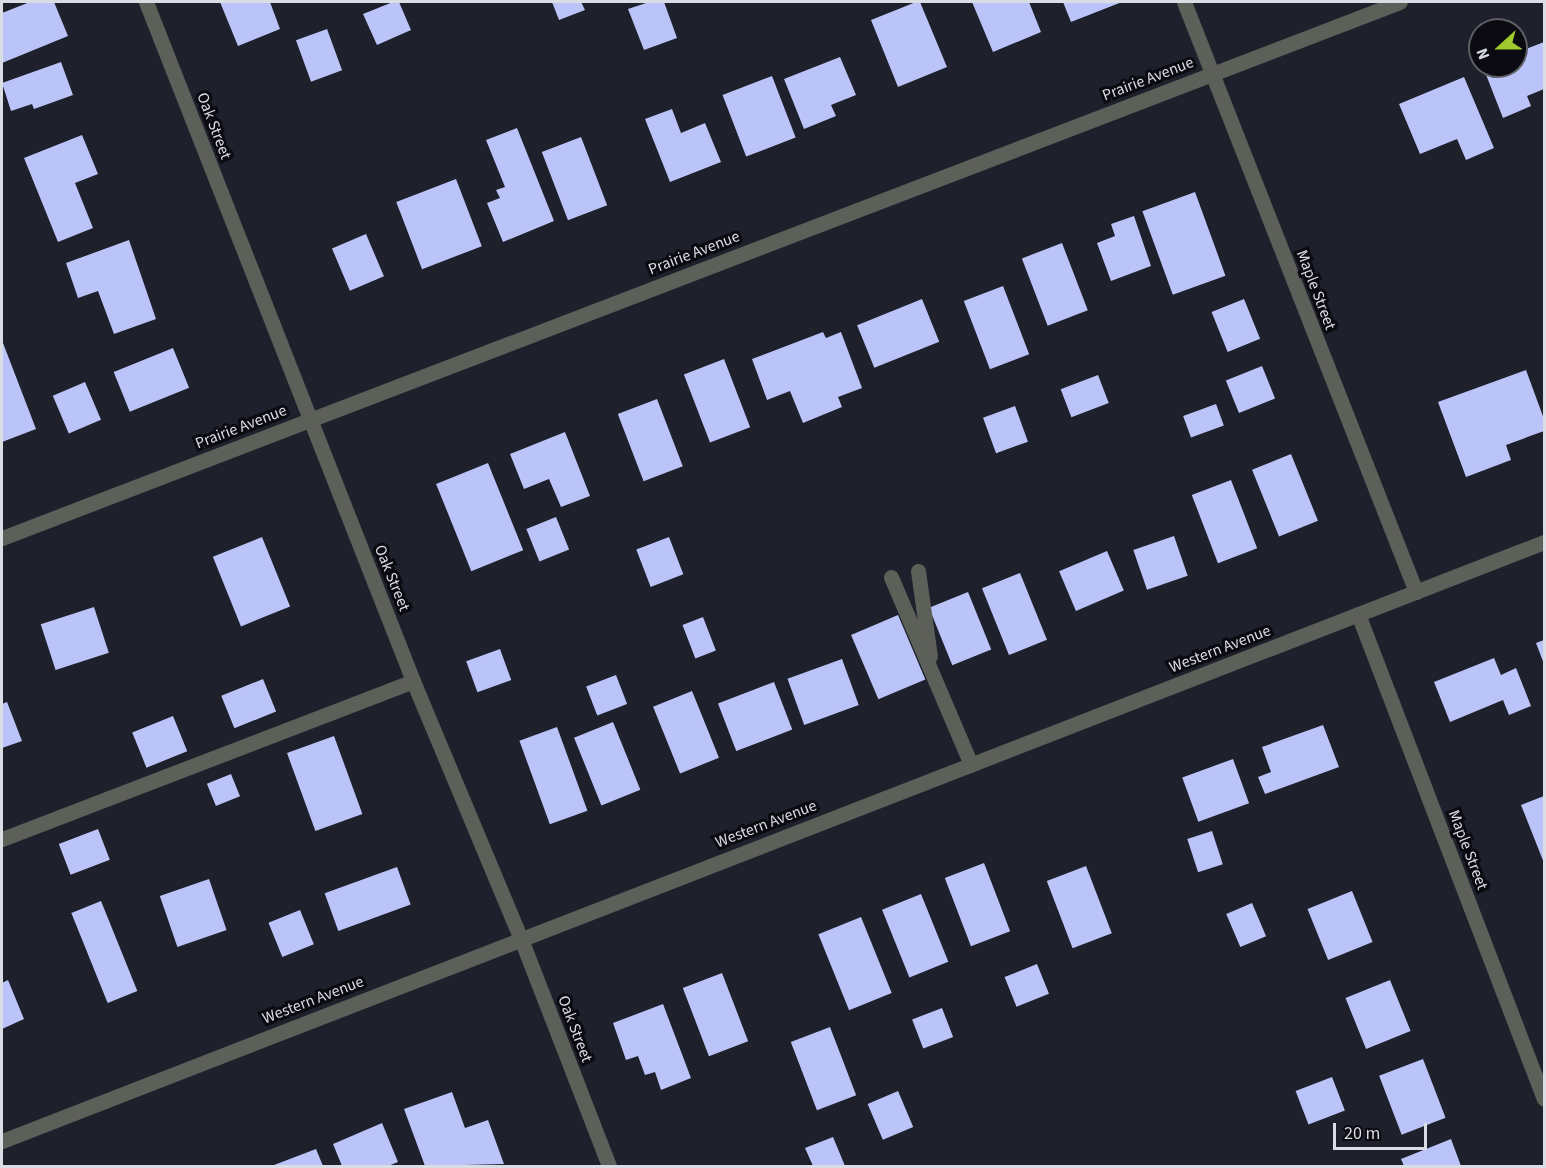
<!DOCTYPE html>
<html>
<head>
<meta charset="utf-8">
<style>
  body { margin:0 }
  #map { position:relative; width:1546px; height:1168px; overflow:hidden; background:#1e202c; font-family:"Source Sans 3",sans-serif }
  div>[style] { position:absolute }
  .building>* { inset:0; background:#bbc4f8; transform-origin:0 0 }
  .lane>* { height:15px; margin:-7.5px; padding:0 7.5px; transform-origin:7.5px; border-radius:7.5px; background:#5d5f59 }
  .street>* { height:15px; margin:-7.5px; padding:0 7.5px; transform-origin:7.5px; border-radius:7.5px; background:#5d5f59 }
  span { translate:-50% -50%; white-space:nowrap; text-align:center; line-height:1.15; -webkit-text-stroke:6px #0a0a10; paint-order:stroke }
  .street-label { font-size:16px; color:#dbdde5 }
  .frame { position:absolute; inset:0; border:3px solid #dbdde5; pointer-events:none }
  .north { position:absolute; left:1468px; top:18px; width:60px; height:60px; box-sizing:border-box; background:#0a0a10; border:2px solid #5e5e65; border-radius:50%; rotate:249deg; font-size:16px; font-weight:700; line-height:24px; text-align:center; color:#dbdde5 }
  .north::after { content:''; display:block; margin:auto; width:21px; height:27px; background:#9fca2d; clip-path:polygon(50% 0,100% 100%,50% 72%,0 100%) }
  .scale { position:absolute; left:1333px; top:1123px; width:94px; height:27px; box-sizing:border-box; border:3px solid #dbdde5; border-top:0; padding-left:8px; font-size:18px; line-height:21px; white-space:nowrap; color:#dbdde5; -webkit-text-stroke:4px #0a0a10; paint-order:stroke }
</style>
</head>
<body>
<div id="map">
  <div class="building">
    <i style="clip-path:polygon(30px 2px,54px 2px,68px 36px,2px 63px,2px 13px)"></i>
    <i style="clip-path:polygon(220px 2px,270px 2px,280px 29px,238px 46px)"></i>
    <i style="clip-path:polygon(393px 2px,399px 2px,411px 30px,377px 45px,363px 14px)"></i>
    <i style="clip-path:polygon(552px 2px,581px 2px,585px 10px,559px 20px)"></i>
    <i style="clip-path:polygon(649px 2px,664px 2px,677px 38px,644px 50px,628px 9px)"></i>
    <i style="clip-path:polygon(916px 2px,920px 2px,947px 67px,898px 87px,871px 20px)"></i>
    <i style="clip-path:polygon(972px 2px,1029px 2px,1041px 32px,993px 52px)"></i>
    <i style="clip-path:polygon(1063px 2px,1122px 2px,1071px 22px)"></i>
    <i style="left:327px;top:29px;width:44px;height:33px;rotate:70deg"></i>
    <i style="clip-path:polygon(1544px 42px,1544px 89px,1527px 96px,1531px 106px,1503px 118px,1483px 67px,1516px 66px,1516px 53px)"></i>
    <i style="clip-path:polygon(840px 57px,856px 95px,831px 105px,836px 116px,804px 129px,784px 79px)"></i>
    <i style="clip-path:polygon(61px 62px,73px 95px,34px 109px,32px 104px,11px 111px,2px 83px)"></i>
    <i style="left:772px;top:76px;width:66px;height:53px;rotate:69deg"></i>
    <i style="clip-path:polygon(1464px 77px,1494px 148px,1466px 160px,1457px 139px,1420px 154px,1399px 104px)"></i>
    <i style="clip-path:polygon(672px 109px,681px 133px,705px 123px,721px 162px,670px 182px,645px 119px)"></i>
    <i style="clip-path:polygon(517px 128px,554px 221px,503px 242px,487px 203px,500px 198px,496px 190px,505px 187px,486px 140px)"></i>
    <i style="clip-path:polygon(82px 135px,98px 174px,75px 183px,93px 228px,58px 242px,24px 158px)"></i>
    <i style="left:581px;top:137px;width:73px;height:42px;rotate:69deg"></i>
    <i style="left:456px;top:179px;width:72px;height:64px;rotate:69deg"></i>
    <i style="left:1195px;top:192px;width:89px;height:56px;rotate:70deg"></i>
    <i style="clip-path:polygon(1134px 216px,1151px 266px,1111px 281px,1097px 243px,1115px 236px,1111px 224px)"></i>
    <i style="left:366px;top:234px;width:46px;height:37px;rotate:67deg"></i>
    <i style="clip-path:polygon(129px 240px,156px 319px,114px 334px,98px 291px,78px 298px,66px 263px)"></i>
    <i style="left:1062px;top:243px;width:72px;height:43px;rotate:69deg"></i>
    <i style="left:1003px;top:286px;width:73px;height:42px;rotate:69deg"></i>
    <i style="left:922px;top:299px;width:46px;height:70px;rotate:68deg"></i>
    <i style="left:1244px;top:299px;width:43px;height:35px;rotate:68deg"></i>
    <i style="clip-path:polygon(823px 332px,826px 338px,841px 332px,862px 388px,838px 397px,842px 407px,803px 423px,790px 391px,767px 400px,752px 359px)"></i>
    <i style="clip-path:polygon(3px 343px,36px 429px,2px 442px,2px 344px)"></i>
    <i style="left:173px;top:348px;width:43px;height:64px;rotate:68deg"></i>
    <i style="left:724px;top:359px;width:73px;height:43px;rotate:69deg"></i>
    <i style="left:1262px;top:366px;width:35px;height:39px;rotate:68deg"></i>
    <i style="clip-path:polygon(1526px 370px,1544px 419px,1544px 431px,1506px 445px,1511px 460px,1466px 477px,1438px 402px)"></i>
    <i style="left:1098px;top:375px;width:30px;height:40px;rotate:69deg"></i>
    <i style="left:85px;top:382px;width:41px;height:35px;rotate:67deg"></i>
    <i style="left:657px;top:399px;width:72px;height:42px;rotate:69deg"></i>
    <i style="left:1216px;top:404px;width:23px;height:35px;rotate:70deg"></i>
    <i style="left:1015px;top:406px;width:38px;height:34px;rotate:70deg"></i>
    <i style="clip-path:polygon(565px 432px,590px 496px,561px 507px,549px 479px,524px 489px,510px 454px)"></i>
    <i style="left:1291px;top:454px;width:72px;height:42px;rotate:68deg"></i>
    <i style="left:488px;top:463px;width:94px;height:56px;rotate:68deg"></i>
    <i style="left:1231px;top:480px;width:73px;height:42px;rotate:69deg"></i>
    <i style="left:556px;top:517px;width:35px;height:32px;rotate:68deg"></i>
    <i style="left:1174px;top:536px;width:42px;height:43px;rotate:71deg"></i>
    <i style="left:262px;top:537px;width:75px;height:53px;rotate:68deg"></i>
    <i style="left:669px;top:537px;width:40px;height:35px;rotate:69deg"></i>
    <i style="left:1107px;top:551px;width:43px;height:52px;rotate:67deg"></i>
    <i style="left:1020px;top:573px;width:72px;height:41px;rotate:68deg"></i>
    <i style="left:968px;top:592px;width:62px;height:42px;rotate:68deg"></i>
    <i style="left:94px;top:607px;width:48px;height:56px;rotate:72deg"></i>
    <i style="left:898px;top:615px;width:70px;height:51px;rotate:67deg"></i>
    <i style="left:703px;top:617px;width:36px;height:22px;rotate:69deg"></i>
    <i style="clip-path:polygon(1544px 640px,1544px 664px,1536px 643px)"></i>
    <i style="left:500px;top:649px;width:33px;height:36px;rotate:70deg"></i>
    <i style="clip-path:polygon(1494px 658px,1501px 675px,1516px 668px,1531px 706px,1509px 715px,1503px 700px,1450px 722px,1434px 682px)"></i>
    <i style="left:842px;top:659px;width:49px;height:58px;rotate:70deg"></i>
    <i style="left:616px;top:675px;width:31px;height:32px;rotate:69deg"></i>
    <i style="left:263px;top:679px;width:35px;height:45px;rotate:68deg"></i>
    <i style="left:774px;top:682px;width:51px;height:60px;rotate:69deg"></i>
    <i style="left:692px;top:691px;width:72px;height:42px;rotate:68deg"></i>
    <i style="clip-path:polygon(7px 702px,22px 741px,2px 748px,2px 704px)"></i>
    <i style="left:173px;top:716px;width:38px;height:44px;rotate:68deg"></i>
    <i style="left:613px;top:722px;width:73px;height:42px;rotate:68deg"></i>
    <i style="clip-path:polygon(1323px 725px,1339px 767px,1265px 794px,1258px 777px,1271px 772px,1262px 747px)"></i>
    <i style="left:557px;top:727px;width:89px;height:40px;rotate:70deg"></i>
    <i style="left:334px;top:736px;width:83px;height:50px;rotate:70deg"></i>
    <i style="left:1233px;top:759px;width:47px;height:54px;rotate:70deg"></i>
    <i style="left:231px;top:774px;width:24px;height:26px;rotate:68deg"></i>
    <i style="clip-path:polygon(1544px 796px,1544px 863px,1521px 805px)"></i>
    <i style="left:98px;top:829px;width:33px;height:42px;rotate:69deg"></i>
    <i style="left:1212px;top:831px;width:35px;height:26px;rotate:72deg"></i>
    <i style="left:984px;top:863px;width:73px;height:42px;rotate:69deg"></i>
    <i style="left:1086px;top:866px;width:72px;height:42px;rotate:69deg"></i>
    <i style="left:397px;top:867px;width:40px;height:77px;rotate:70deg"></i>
    <i style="left:209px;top:879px;width:54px;height:52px;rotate:71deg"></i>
    <i style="left:1352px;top:891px;width:55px;height:48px;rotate:68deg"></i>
    <i style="left:921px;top:894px;width:73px;height:42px;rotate:68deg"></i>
    <i style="left:101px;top:901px;width:97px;height:32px;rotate:68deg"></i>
    <i style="left:1252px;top:903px;width:36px;height:28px;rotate:67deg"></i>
    <i style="left:300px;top:910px;width:37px;height:34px;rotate:68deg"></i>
    <i style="left:861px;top:917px;width:82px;height:46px;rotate:68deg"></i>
    <i style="left:1037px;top:964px;width:32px;height:35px;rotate:68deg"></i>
    <i style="left:722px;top:973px;width:73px;height:42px;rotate:69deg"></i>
    <i style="clip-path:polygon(8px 980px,24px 1019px,2px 1029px,2px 983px)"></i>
    <i style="left:1390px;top:980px;width:55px;height:48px;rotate:68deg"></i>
    <i style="clip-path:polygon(663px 1004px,691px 1078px,661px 1090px,655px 1072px,645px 1075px,638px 1056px,626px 1060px,613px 1023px)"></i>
    <i style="left:942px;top:1008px;width:31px;height:32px;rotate:69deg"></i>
    <i style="left:830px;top:1027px;width:73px;height:42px;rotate:69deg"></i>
    <i style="left:1423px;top:1059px;width:63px;height:47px;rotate:69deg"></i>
    <i style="left:1332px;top:1077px;width:36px;height:39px;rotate:69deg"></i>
    <i style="left:898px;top:1091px;width:39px;height:33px;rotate:67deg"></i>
    <i style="clip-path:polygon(452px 1092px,465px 1128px,488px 1120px,504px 1164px,425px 1166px,404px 1109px)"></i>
    <i style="clip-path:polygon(382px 1123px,398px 1162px,388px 1166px,342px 1166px,333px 1144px)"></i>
    <i style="clip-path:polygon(833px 1137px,845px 1166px,813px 1166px,805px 1148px)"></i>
    <i style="clip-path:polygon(1451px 1139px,1461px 1166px,1404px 1166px,1401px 1159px)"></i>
    <i style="clip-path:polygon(316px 1149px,323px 1166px,275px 1166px,274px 1165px)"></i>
  </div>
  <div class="lane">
    <i style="left:918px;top:571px;width:86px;rotate:82deg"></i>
    <i style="left:891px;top:577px;width:204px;rotate:66.9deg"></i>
    <i style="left:2px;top:839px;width:440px;rotate:-21deg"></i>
  </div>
  <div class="street">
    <i style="left:146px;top:2px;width:730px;rotate:68.53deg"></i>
    <i style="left:413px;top:681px;width:280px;rotate:67.3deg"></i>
    <i style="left:521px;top:939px;width:243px;rotate:68.8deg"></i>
    <i style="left:1184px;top:2px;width:634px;rotate:68.53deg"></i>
    <i style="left:2px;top:538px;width:1497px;rotate:-20.98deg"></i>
    <i style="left:1358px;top:614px;width:519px;rotate:69.02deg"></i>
    <i style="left:2px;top:1141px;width:1654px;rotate:-21.23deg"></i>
  </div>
  <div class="street-label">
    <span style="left:1148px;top:79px;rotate:-21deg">Prairie Avenue</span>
    <span style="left:214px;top:126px;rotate:69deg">Oak Street</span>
    <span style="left:694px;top:253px;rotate:-21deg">Prairie Avenue</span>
    <span style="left:1316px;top:290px;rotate:69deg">Maple Street</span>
    <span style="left:241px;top:427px;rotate:-21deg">Prairie Avenue</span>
    <span style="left:392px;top:578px;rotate:68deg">Oak Street</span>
    <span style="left:1220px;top:649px;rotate:-21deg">Western Avenue</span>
    <span style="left:766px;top:824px;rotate:-21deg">Western Avenue</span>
    <span style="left:1468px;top:850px;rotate:69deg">Maple Street</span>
    <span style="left:313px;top:1000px;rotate:-21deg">Western Avenue</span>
    <span style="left:575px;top:1029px;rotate:69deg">Oak Street</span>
  </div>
  <div class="frame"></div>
  <div class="north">N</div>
  <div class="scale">20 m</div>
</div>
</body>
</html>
